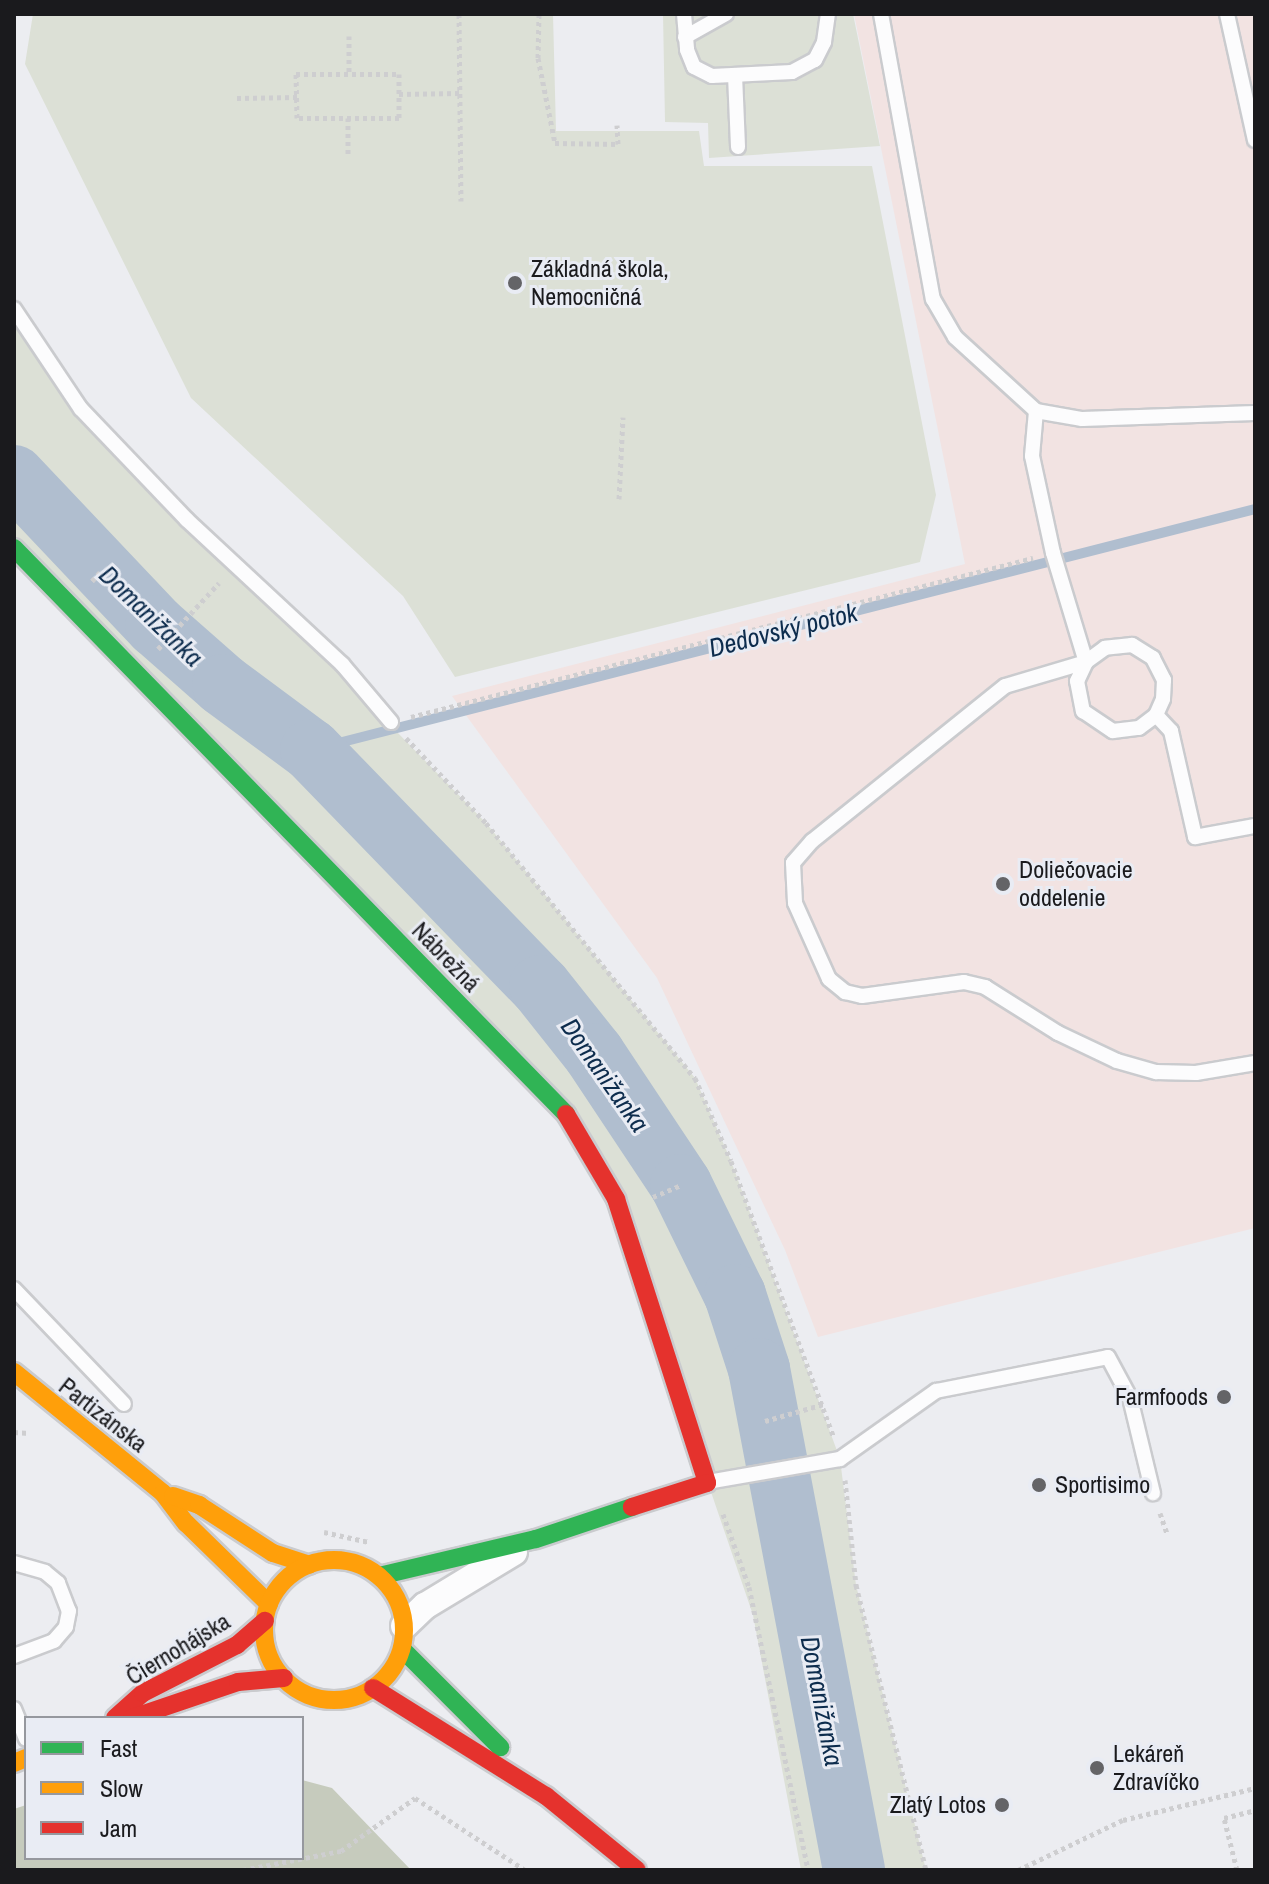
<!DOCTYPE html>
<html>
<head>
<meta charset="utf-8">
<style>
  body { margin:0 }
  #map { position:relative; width:1269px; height:1884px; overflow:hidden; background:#ecedf1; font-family:"Archivo Narrow",sans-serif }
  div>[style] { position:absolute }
  .medical>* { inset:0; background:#f2e3e2 }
  .green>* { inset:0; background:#dce0d6 }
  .forest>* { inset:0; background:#c6cbbd }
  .stream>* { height:10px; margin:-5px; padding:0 5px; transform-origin:5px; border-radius:5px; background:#b0becf }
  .river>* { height:62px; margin:-31px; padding:0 31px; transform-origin:31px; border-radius:31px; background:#b0becf }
  .path>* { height:5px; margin-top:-2.5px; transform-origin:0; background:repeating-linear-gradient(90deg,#ceced0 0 4px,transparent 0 8px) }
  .roads { filter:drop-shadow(2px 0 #cacbce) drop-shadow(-2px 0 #cacbce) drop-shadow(0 2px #cacbce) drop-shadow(0 -2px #cacbce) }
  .lane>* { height:14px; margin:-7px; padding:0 7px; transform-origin:7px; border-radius:7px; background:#fcfcfd }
  .street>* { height:26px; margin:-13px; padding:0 13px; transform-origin:13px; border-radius:13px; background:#fcfcfd }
  .fast>* { height:18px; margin:-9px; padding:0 9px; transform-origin:9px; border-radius:9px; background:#30b455 }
  .slow>* { height:18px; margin:-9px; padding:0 9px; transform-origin:9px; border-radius:9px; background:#ff9f0a }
  .slow>.ring { margin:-9px; padding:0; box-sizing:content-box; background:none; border:18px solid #ff9f0a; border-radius:50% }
  .jam>* { height:18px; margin:-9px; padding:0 9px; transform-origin:9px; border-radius:9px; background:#e5322d }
  .dots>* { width:22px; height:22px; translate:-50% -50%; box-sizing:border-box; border:4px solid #e9ecf4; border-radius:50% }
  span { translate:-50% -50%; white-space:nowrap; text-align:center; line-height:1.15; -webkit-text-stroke:6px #e9ecf4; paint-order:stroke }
  .poi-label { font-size:24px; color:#1a1a1d }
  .left { translate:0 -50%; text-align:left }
  .right { translate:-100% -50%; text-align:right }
  .street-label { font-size:24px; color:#1a1a1d }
  .water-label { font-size:26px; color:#0d2c4d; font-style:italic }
  .frame { position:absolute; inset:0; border:16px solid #1a1a1d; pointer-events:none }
  .legend { position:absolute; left:24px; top:1716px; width:280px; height:144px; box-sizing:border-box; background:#e9ecf4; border:2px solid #96989e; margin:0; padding:10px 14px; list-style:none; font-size:24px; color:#1a1a1d }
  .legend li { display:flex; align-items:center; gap:16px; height:40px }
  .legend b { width:40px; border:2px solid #96989e }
</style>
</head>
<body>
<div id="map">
  <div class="medical">
    <i style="clip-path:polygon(854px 14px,1255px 14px,1255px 1228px,818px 1337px,785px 1250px,657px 978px,452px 696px,965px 564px)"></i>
  </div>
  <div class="green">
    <i style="clip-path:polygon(33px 14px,553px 14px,556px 131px,699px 131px,704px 166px,872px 166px,936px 495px,920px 562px,455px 677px,403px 596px,191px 398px,25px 64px)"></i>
    <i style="clip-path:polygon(663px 14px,853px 14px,880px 146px,709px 158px,708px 123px,665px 122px)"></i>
    <i style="clip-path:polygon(14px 309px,81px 409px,486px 823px,695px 1078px,731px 1161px,840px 1459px,856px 1585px,926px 1870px,801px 1870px,753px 1615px,597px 1158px,14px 548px)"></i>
  </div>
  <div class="forest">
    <i style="clip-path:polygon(302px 1780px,332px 1788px,411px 1870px,14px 1870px,14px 1809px,26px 1805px,26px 1858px,302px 1858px)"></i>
  </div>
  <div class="stream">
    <i style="left:311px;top:750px;width:974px;rotate:-14.32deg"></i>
  </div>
  <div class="river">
    <i style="left:14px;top:476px;width:207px;rotate:46.6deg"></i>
    <i style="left:156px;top:626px;width:89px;rotate:41.4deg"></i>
    <i style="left:223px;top:685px;width:109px;rotate:36.5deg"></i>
    <i style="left:311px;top:750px;width:329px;rotate:45.9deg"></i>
    <i style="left:540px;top:986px;width:87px;rotate:51.5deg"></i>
    <i style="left:594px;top:1054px;width:157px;rotate:56.4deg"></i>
    <i style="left:681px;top:1185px;width:123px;rotate:63.9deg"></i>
    <i style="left:735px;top:1295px;width:78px;rotate:72deg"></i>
    <i style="left:759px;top:1369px;width:510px;rotate:79.26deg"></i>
  </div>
  <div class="path">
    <i style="left:459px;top:14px;width:187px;rotate:89.4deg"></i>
    <i style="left:539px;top:14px;width:44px;rotate:91.3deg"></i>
    <i style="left:538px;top:58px;width:87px;rotate:78.7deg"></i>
    <i style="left:555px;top:143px;width:63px;rotate:0.9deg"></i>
    <i style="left:618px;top:144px;width:19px;rotate:-93deg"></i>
    <i style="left:349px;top:36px;width:38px;rotate:90deg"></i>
    <i style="left:296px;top:74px;width:103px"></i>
    <i style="left:399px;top:74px;width:44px;rotate:90deg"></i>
    <i style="left:399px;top:118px;width:102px;rotate:180deg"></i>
    <i style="left:297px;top:118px;width:44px;rotate:-91.3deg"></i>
    <i style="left:399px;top:94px;width:61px;rotate:-0.9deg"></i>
    <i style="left:237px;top:98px;width:60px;rotate:-1deg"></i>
    <i style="left:348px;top:118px;width:37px;rotate:90deg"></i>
    <i style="left:619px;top:499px;width:82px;rotate:-87.2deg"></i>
    <i style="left:92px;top:581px;width:12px;rotate:-48deg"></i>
    <i style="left:158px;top:649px;width:90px;rotate:-47.3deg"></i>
    <i style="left:411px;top:717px;width:642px;rotate:-14.34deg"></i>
    <i style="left:406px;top:738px;width:117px;rotate:46.7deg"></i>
    <i style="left:486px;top:823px;width:330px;rotate:50.7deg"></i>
    <i style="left:695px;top:1078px;width:90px;rotate:66.6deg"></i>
    <i style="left:731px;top:1161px;width:293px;rotate:69.6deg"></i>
    <i style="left:653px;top:1197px;width:30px;rotate:-23deg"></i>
    <i style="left:765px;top:1421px;width:61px;rotate:-16.1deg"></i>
    <i style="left:14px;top:1432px;width:15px;rotate:4deg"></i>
    <i style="left:845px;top:1480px;width:106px;rotate:84deg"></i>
    <i style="left:856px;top:1585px;width:293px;rotate:76.2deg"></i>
    <i style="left:1160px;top:1513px;width:21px;rotate:71deg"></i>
    <i style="left:723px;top:1514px;width:77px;rotate:70.4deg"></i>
    <i style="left:749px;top:1587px;width:289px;rotate:78.2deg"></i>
    <i style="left:324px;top:1532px;width:46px;rotate:12.5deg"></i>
    <i style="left:243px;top:1870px;width:100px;rotate:-11deg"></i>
    <i style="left:341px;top:1851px;width:91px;rotate:-35.6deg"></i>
    <i style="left:415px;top:1798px;width:131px;rotate:33.2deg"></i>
    <i style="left:1018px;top:1870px;width:116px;rotate:-25.5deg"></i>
    <i style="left:1123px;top:1820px;width:136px;rotate:-13.6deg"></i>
    <i style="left:1237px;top:1870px;width:54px;rotate:-104deg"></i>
    <i style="left:1224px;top:1818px;width:32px;rotate:-14deg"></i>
  </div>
  <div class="roads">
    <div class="lane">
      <i style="left:684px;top:14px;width:36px;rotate:85deg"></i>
      <i style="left:687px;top:50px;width:18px;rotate:68deg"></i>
      <i style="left:694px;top:67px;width:20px;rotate:27deg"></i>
      <i style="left:712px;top:76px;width:80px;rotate:-2.9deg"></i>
      <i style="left:792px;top:72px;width:26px;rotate:-28deg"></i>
      <i style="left:815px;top:60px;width:20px;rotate:-63deg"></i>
      <i style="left:824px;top:42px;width:28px;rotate:-82deg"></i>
      <i style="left:881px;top:14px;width:290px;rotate:79.7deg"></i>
      <i style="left:933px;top:299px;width:44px;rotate:59.9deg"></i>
      <i style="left:955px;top:337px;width:110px;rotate:42.4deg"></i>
      <i style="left:1036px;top:411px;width:45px;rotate:95.1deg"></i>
      <i style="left:1032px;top:456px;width:99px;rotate:77.8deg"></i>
      <i style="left:1053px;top:553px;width:114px;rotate:73.2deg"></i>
      <i style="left:1086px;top:662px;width:21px;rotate:115deg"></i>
      <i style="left:1077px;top:681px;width:31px;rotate:79deg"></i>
      <i style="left:1083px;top:711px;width:36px;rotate:34deg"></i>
      <i style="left:1113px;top:731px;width:26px;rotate:-7deg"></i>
      <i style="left:1139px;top:728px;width:21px;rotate:-37deg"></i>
      <i style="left:1156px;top:715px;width:17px;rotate:-66deg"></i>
      <i style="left:1163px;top:699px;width:19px;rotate:-87deg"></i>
      <i style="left:1164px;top:680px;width:25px;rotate:-117deg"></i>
      <i style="left:1153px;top:658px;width:25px;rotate:-148deg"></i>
      <i style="left:1132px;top:645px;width:27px;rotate:174deg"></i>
      <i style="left:1105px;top:648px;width:24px;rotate:144deg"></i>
      <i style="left:1086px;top:662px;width:84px;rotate:163.5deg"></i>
      <i style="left:1005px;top:686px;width:248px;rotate:141.2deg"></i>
      <i style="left:812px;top:841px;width:29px;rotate:131deg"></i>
      <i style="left:793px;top:863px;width:40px;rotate:87.1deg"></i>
      <i style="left:795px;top:903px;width:83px;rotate:65.9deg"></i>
      <i style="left:829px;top:979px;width:21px;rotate:39deg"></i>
      <i style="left:845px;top:992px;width:17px;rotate:13deg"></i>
      <i style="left:862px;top:996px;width:103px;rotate:-7.8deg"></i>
      <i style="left:964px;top:982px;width:22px;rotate:13deg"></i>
      <i style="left:985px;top:987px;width:86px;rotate:32.2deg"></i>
      <i style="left:1058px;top:1033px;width:65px;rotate:25.4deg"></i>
      <i style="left:1117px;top:1061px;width:41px;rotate:15.8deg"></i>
      <i style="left:1156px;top:1072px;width:40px;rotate:1.4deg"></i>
      <i style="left:1196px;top:1073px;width:60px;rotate:-9.6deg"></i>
      <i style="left:1227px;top:14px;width:129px;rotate:77.5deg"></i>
      <i style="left:685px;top:37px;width:47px;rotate:-29.3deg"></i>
      <i style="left:735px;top:75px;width:72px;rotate:87.6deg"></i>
      <i style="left:14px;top:309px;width:120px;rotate:56.2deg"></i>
      <i style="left:81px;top:409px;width:153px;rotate:46.3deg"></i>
      <i style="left:187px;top:520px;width:212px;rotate:42.9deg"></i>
      <i style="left:342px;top:664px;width:76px;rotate:49.8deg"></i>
      <i style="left:1036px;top:411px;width:47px;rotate:9.9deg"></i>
      <i style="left:1082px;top:419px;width:173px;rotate:-2deg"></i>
      <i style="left:1156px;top:715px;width:22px;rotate:47deg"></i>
      <i style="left:1171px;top:731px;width:109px;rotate:77.2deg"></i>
      <i style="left:1195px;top:837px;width:61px;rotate:-10.4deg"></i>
      <i style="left:14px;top:1289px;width:159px;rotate:46.3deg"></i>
      <i style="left:708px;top:1482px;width:134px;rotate:-9.9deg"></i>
      <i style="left:840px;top:1459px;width:118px;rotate:-35.3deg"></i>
      <i style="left:936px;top:1391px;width:175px;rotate:-11.2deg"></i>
      <i style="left:1108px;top:1357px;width:47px;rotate:61.8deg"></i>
      <i style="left:1130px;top:1398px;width:98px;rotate:76.4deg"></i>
      <i style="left:14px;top:1563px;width:32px;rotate:16deg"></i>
      <i style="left:45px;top:1572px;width:17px;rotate:40deg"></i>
      <i style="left:58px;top:1583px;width:30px;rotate:69deg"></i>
      <i style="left:69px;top:1611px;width:16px;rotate:101deg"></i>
      <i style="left:66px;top:1627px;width:18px;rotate:131deg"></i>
      <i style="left:54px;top:1641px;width:43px;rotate:159.4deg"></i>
      <i style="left:14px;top:1709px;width:32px;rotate:68deg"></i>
    </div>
    <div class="street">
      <i style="left:404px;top:1626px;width:29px;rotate:-44deg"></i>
      <i style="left:425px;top:1606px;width:104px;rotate:-31.2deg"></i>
    </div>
    <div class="fast">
      <i style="left:14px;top:548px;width:791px;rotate:45.72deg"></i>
      <i style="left:379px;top:1576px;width:161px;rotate:-13.3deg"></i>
      <i style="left:536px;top:1539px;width:101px;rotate:-18.4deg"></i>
      <i style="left:402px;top:1649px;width:139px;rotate:45deg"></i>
    </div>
    <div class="slow">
      <i style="left:14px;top:1372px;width:192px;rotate:39.1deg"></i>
      <i style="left:163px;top:1493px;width:38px;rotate:53deg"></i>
      <i style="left:186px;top:1523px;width:116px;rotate:44.3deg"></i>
      <i style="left:173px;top:1496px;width:28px;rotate:19deg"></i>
      <i style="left:199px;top:1505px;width:88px;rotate:33deg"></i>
      <i style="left:273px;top:1553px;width:38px;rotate:18deg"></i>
      <i class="ring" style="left:264px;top:1560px;width:122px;height:122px"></i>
      <i style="left:14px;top:1763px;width:13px;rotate:-23deg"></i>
    </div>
    <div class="jam">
      <i style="left:566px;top:1114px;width:99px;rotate:59.5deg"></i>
      <i style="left:616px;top:1199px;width:298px;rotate:72.2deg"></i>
      <i style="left:707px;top:1483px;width:79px;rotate:162.3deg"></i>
      <i style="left:373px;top:1688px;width:204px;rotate:32deg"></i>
      <i style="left:546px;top:1796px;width:117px;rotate:39.1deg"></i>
      <i style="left:115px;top:1718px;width:38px;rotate:-42deg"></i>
      <i style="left:143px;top:1693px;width:106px;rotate:-27.1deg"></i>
      <i style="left:237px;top:1645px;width:37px;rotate:-41deg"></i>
      <i style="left:132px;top:1718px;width:112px;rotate:-18.8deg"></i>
      <i style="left:238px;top:1682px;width:46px;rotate:-5deg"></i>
    </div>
  </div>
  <div class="dots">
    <i style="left:515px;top:283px;background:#646467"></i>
    <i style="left:1003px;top:884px;background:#646467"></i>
    <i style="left:1224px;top:1397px;background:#646467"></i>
    <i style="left:1039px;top:1485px;background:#646467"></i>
    <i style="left:1097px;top:1768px;background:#646467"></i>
    <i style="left:1002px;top:1805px;background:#646467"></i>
  </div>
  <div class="poi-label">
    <span class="left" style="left:531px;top:283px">Základná škola,<br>Nemocničná</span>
    <span class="left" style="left:1019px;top:884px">Doliečovacie<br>oddelenie</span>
    <span class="right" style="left:1208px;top:1397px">Farmfoods</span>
    <span class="left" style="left:1055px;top:1485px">Sportisimo</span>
    <span class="left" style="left:1113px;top:1768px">Lekáreň<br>Zdravíčko</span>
    <span class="right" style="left:986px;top:1805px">Zlatý Lotos</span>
  </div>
  <div class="street-label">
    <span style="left:446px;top:957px;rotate:46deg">Nábrežná</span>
    <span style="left:103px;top:1415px;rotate:38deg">Partizánska</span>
    <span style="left:178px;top:1649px;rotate:-31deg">Čiernohájska</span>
  </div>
  <div class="water-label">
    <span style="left:151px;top:616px;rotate:44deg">Domanižanka</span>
    <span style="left:783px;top:630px;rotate:-14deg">Dedovský potok</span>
    <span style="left:605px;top:1075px;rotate:55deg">Domanižanka</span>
    <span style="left:822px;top:1701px;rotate:79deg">Domanižanka</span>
  </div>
  <div class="frame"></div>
  <ul class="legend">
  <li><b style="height:10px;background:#30b455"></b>Fast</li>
  <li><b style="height:10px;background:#ff9f0a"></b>Slow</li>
  <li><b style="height:10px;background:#e5322d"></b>Jam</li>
  </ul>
</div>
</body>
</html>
